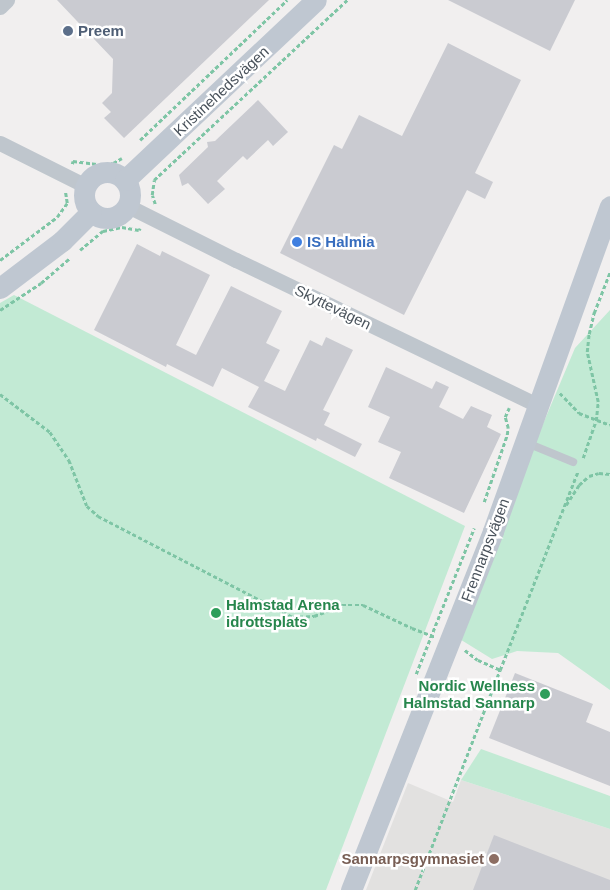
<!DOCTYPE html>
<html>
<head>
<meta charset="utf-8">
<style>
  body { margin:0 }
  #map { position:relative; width:610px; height:890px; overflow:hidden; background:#f1efef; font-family:Arial,sans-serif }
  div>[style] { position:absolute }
  .education>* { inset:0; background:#e2e1e0 }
  .green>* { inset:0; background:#c2ead4 }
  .building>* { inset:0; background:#cacbd1 }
  .path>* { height:2.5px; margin-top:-1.25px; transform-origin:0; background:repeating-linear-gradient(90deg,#7ec5a5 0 4px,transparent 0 6.5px) }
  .lane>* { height:8px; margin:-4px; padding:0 4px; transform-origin:4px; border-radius:4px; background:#bfc6cd }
  .street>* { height:15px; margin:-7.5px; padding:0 7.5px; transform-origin:7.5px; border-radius:7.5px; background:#bfc6cd }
  .secondary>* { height:21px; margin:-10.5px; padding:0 10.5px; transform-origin:10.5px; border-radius:10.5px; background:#bfc7d1 }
  .secondary>.ring { margin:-10.5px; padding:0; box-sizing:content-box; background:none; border:21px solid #bfc7d1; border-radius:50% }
  .dots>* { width:14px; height:14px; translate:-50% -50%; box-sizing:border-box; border:2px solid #fff; border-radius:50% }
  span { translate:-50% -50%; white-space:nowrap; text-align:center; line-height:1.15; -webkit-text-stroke:5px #fff; paint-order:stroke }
  .service-label { font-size:15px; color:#4e5e75; font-weight:700 }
  .left { translate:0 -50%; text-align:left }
  .street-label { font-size:15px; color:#49525b }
  .shop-label { font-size:15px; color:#366cbe; font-weight:700 }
  .leisure-label { font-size:15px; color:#27864d; font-weight:700 }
  .right { translate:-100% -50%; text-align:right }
  .education-label { font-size:15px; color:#785e54; font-weight:700 }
</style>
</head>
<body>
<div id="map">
  <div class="education">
    <i style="clip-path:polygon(461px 780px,610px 829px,610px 890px,366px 890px,408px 783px,453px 802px)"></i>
  </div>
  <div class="green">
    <i style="clip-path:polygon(14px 295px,465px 526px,326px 890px,0 890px,0 303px)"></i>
    <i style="clip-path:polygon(610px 310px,610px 690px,558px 653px,517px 651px,492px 659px,458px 638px,524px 469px,575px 348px)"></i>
    <i style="clip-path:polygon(481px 749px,610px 796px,610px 829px,461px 780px)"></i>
  </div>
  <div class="building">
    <i style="clip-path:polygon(57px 0,269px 0,124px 138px,104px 118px,111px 112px,102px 103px,112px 93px,113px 59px)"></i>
    <i style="clip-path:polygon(448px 0,575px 0,550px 51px)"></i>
    <i style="clip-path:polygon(448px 43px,521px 80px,475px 173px,493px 182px,485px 199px,467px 190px,404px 315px,280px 253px,334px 145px,342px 149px,359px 115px,402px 136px)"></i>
    <i style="clip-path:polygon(258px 100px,288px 132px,273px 146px,268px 140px,247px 160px,243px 156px,217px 181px,225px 189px,208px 204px,188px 183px,182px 186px,179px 175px,208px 147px,207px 142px,215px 141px)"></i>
    <i style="clip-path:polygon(137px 244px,160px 256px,162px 251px,210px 275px,176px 345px,196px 355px,231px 286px,282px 311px,266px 343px,280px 350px,264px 381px,285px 391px,310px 340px,322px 346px,326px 337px,353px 350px,323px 410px,330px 413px,324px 425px,362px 444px,355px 457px,317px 438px,316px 441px,248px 407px,259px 387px,222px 368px,213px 387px,167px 364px,166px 367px,94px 330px)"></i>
    <i style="clip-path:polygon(386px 367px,432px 389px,436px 381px,449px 387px,439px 407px,463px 419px,471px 406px,492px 415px,487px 427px,501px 434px,464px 513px,389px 478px,401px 452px,378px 442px,390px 417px,368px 407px)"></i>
    <i style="clip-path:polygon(515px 673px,593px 704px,586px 722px,610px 732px,610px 786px,489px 738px)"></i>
    <i style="clip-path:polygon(494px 835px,610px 880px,610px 890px,473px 890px)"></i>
  </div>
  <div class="path">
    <i style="left:140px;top:140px;width:203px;rotate:-43.6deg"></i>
    <i style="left:72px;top:164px;width:3px;rotate:-72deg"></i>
    <i style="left:73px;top:161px;width:32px;rotate:7deg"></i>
    <i style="left:105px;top:165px;width:8px;rotate:-14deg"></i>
    <i style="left:113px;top:163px;width:10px;rotate:-29deg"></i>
    <i style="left:155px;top:204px;width:9px;rotate:-108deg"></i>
    <i style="left:152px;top:195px;width:15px;rotate:-82deg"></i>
    <i style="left:154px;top:180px;width:264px;rotate:-43deg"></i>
    <i style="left:80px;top:250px;width:30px;rotate:-40deg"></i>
    <i style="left:103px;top:231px;width:19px;rotate:-12deg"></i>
    <i style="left:122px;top:227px;width:17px;rotate:10deg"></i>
    <i style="left:139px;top:230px;width:2px;rotate:-63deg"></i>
    <i style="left:0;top:260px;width:71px;rotate:-37deg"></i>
    <i style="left:57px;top:217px;width:17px;rotate:-54deg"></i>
    <i style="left:67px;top:203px;width:12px;rotate:-99deg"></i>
    <i style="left:0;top:310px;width:49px;rotate:-33.4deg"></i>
    <i style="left:41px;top:283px;width:38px;rotate:-41deg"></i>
    <i style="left:560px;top:393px;width:28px;rotate:46deg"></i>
    <i style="left:579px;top:413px;width:33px;rotate:21deg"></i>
    <i style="left:0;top:394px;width:63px;rotate:37.2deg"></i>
    <i style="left:50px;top:432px;width:34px;rotate:56deg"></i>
    <i style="left:69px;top:460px;width:49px;rotate:68.6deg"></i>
    <i style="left:87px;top:506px;width:15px;rotate:42deg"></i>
    <i style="left:98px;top:516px;width:220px;rotate:27.4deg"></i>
    <i style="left:293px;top:617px;width:21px;rotate:-3deg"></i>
    <i style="left:314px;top:616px;width:30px;rotate:-21deg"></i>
    <i style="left:342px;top:605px;width:21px"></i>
    <i style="left:363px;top:605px;width:54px;rotate:25.1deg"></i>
    <i style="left:412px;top:628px;width:25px;rotate:21deg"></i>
    <i style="left:583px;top:458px;width:39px;rotate:-71deg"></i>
    <i style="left:596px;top:421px;width:19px;rotate:-84deg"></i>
    <i style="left:598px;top:402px;width:51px;rotate:-102.4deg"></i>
    <i style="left:587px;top:352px;width:18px;rotate:-84deg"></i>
    <i style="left:589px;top:334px;width:22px;rotate:-77deg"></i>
    <i style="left:594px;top:313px;width:44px;rotate:-68.7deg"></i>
    <i style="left:484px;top:502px;width:71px;rotate:-71.1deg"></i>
    <i style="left:507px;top:435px;width:7px;rotate:-82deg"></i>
    <i style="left:508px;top:428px;width:11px;rotate:-105deg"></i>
    <i style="left:505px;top:417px;width:10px;rotate:-66deg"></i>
    <i style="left:566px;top:505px;width:24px;rotate:-57deg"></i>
    <i style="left:579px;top:485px;width:13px;rotate:-42deg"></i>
    <i style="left:589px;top:476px;width:10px;rotate:-17deg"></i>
    <i style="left:599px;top:473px;width:11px;rotate:5deg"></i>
    <i style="left:465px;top:650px;width:16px;rotate:38deg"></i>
    <i style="left:478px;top:660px;width:24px;rotate:24deg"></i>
    <i style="left:500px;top:670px;width:214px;rotate:-68.6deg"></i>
    <i style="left:416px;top:674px;width:157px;rotate:-68.3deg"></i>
    <i style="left:415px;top:890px;width:236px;rotate:-68.9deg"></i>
  </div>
  <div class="lane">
    <i style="left:527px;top:443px;width:50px;rotate:22.4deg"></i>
  </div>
  <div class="street">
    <i style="left:0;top:7px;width:10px;rotate:-45deg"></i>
    <i style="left:0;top:143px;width:96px;rotate:26.6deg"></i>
    <i style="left:128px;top:206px;width:121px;rotate:26.6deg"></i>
    <i style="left:236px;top:260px;width:336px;rotate:25.7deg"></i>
  </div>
  <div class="secondary">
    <i class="ring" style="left:84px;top:172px;width:25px;height:25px"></i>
    <i style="left:125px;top:180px;width:262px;rotate:-43.3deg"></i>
    <i style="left:0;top:288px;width:78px;rotate:-37.2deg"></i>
    <i style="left:62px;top:241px;width:41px;rotate:-45deg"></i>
    <i style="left:351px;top:890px;width:386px;rotate:-68.4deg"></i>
    <i style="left:493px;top:531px;width:345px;rotate:-70.2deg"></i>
  </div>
  <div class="dots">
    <i style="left:68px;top:31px;background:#5c6f8a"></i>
    <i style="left:297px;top:242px;background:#3f7fe0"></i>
    <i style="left:216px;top:613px;background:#2e9e5b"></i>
    <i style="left:545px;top:694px;background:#2e9e5b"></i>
    <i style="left:494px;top:859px;background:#8d6e63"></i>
  </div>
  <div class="service-label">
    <span class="left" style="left:78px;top:31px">Preem</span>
  </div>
  <div class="street-label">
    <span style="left:221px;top:91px;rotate:-43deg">Kristinehedsvägen</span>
    <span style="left:333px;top:307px;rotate:26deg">Skyttevägen</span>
    <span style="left:485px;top:550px;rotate:-69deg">Frennarpsvägen</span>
  </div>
  <div class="shop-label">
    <span class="left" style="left:307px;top:242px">IS Halmia</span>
  </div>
  <div class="leisure-label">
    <span class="left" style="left:226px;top:613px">Halmstad Arena<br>idrottsplats</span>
    <span class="right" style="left:535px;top:694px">Nordic Wellness<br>Halmstad Sannarp</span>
  </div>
  <div class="education-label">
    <span class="right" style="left:484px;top:859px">Sannarpsgymnasiet</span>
  </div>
</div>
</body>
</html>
